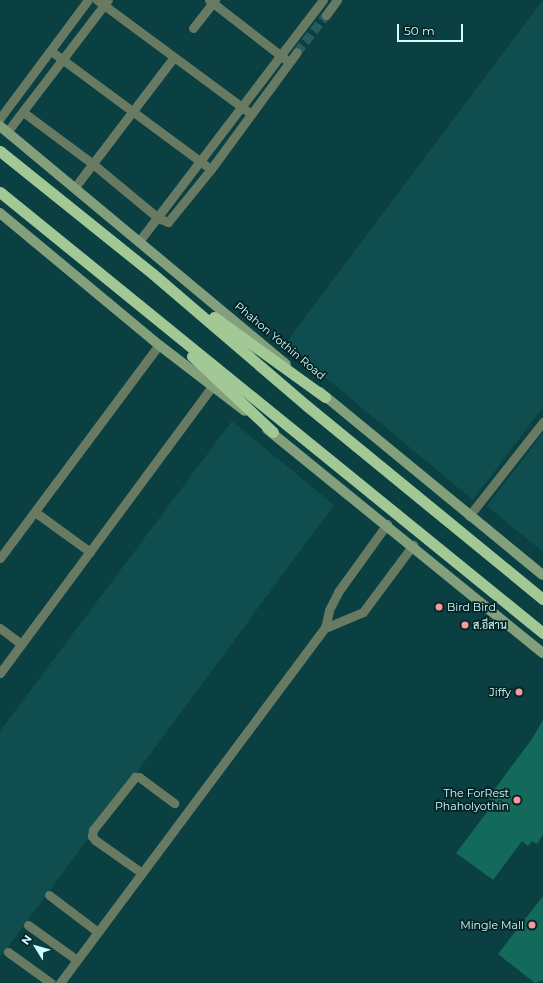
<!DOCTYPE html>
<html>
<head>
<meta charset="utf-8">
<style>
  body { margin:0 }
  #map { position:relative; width:543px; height:983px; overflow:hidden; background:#0a4041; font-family:Montserrat,Sarabun,sans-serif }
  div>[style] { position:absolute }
  .built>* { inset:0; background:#0f4d4f }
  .building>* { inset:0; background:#136a5b }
  .minor-tunnel>* { height:9px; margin-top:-4.5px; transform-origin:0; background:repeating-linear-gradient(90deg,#285c5d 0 9px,transparent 0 13.5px) }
  .minor>* { height:9px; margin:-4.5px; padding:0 4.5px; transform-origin:4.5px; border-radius:4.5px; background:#697a63 }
  .secondary>* { height:10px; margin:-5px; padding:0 5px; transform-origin:5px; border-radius:5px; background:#839f7b }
  .trunk>* { height:11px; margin:-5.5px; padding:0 5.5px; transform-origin:5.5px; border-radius:5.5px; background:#a1c895 }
  .dots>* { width:11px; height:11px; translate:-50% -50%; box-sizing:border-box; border:2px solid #062425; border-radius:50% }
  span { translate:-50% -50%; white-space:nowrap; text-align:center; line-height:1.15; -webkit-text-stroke:3.5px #062425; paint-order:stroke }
  .street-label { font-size:11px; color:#d2fdfe }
  .poi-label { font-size:11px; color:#d2fdfe }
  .left { translate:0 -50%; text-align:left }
  .right { translate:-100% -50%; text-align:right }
  .north { position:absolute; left:16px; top:927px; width:40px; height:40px; -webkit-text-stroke:3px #062425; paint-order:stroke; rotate:307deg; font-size:11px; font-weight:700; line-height:16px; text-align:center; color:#d2fdfe }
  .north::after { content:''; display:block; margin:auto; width:14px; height:18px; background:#d2fdfe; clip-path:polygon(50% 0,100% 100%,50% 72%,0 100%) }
  .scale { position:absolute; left:397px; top:24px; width:66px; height:18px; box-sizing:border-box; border:2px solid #d2fdfe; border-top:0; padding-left:5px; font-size:12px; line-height:14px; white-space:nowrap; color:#d2fdfe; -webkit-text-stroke:3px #062425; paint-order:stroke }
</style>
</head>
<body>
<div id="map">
  <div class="built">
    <i style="clip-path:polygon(543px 0,543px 407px,473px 500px,285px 344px)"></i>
    <i style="clip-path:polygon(232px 421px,334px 505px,0 958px,0 731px)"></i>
    <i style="clip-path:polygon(543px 433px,543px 552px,487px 506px)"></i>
  </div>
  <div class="building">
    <i style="clip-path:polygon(543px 720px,543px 835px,537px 844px,532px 841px,528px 846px,522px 841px,493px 880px,456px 853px,494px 803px,488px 798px,532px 739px)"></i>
    <i style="clip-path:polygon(543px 896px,543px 980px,535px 983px,498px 954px)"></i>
  </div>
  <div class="minor-tunnel">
    <i style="left:297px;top:52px;width:47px;rotate:-51.9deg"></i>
  </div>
  <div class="minor">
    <i style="left:97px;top:0;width:187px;rotate:36.5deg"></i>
    <i style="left:209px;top:0;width:96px;rotate:37.8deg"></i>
    <i style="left:326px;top:15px;width:19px;rotate:-54deg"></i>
    <i style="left:193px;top:28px;width:36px;rotate:-52deg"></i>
    <i style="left:51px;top:51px;width:192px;rotate:36.5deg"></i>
    <i style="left:23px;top:112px;width:87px;rotate:36.6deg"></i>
    <i style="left:93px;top:164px;width:85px;rotate:39.7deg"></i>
    <i style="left:158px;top:218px;width:11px;rotate:22deg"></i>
    <i style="left:168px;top:222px;width:68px;rotate:-50.9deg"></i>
    <i style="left:211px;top:169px;width:145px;rotate:-53.7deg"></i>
    <i style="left:0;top:118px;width:147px;rotate:-53.3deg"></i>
    <i style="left:7px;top:132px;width:166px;rotate:-52.6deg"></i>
    <i style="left:75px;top:187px;width:163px;rotate:-52.7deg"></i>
    <i style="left:140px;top:240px;width:302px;rotate:-52.7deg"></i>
    <i style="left:35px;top:512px;width:68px;rotate:36deg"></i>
    <i style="left:469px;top:516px;width:120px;rotate:-51.8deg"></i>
    <i style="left:0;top:558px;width:266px;rotate:-53.3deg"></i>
    <i style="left:0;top:628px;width:26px;rotate:37deg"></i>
    <i style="left:325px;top:628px;width:41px;rotate:-22.8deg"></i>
    <i style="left:363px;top:612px;width:84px;rotate:-53.3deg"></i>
    <i style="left:0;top:673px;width:357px;rotate:-53.5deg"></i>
    <i style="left:142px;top:873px;width:57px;rotate:-144.9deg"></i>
    <i style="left:95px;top:840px;width:5px;rotate:-127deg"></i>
    <i style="left:92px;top:836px;width:6px;rotate:-81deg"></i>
    <i style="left:93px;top:830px;width:68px;rotate:-51.6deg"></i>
    <i style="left:135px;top:777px;width:4px"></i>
    <i style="left:139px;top:777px;width:44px;rotate:36.6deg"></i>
    <i style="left:49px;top:895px;width:61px;rotate:37.1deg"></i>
    <i style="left:28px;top:925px;width:60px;rotate:35.5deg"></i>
    <i style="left:8px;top:952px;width:53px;rotate:35.8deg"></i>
    <i style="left:60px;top:983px;width:443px;rotate:-53.3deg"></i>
    <i style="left:325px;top:628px;width:18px;rotate:-77deg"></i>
    <i style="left:329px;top:610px;width:20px;rotate:-63deg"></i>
    <i style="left:338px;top:592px;width:84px;rotate:-54.2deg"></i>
  </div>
  <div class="secondary">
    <i style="left:0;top:126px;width:372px;rotate:39.8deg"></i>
    <i style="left:0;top:213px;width:207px;rotate:39.7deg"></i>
    <i style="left:159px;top:345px;width:108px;rotate:37.5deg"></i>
    <i style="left:320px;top:392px;width:288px;rotate:39.4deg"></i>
    <i style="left:267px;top:429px;width:355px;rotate:39.1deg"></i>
  </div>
  <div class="trunk">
    <i style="left:0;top:151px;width:196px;rotate:38.8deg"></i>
    <i style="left:153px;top:274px;width:203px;rotate:40.6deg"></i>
    <i style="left:307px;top:406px;width:305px;rotate:39.3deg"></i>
    <i style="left:0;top:192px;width:700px;rotate:39.08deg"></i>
    <i style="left:214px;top:317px;width:137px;rotate:35.8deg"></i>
    <i style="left:192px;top:356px;width:111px;rotate:43.2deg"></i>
  </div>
  <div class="dots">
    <i style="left:439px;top:607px;background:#f59b9d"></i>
    <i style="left:465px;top:625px;background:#f59b9d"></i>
    <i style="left:519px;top:692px;background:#f59b9d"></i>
    <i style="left:517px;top:800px;background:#f59b9d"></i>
    <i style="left:532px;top:925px;background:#f59b9d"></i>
  </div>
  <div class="street-label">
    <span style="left:280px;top:341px;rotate:40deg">Phahon Yothin Road</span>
  </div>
  <div class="poi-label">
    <span class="left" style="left:447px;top:607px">Bird Bird</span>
    <span class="left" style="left:473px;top:625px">ส.อีสาน</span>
    <span class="right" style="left:511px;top:692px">Jiffy</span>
    <span class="right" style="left:509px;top:800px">The ForRest<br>Phaholyothin</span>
    <span class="right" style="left:524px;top:925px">Mingle Mall</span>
  </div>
  <div class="north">N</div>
  <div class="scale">50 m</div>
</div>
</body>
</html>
